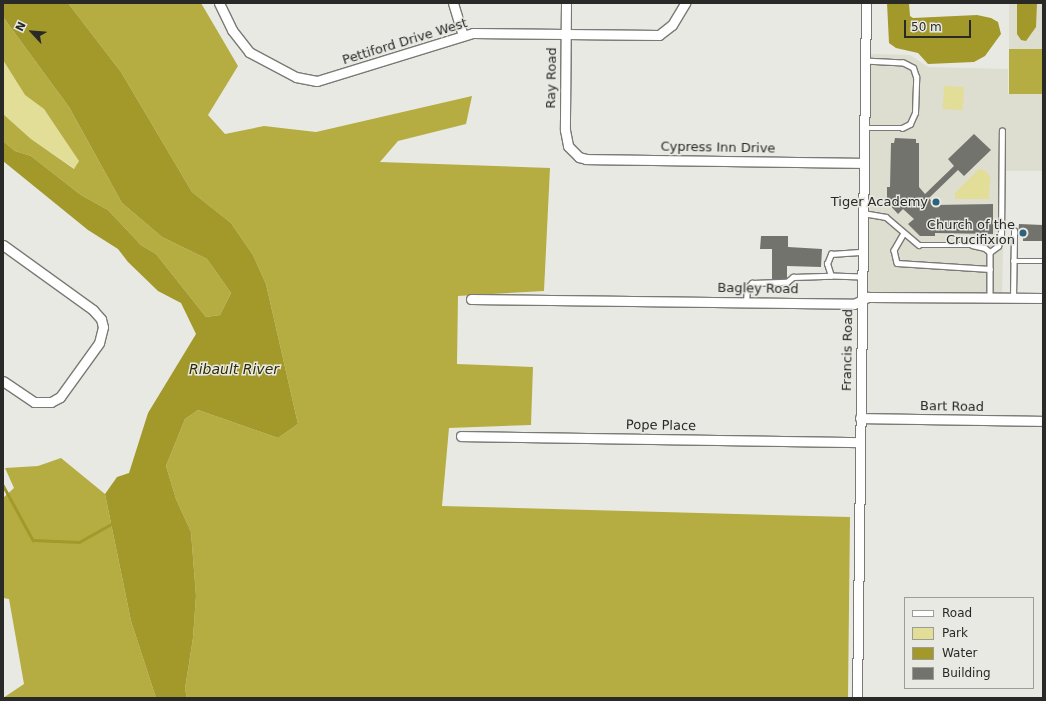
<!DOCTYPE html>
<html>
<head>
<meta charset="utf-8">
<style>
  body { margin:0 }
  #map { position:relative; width:1046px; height:701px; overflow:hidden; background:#e9e9e4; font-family:"DejaVu Sans",sans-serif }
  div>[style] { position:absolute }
  .built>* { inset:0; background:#ddddd0; transform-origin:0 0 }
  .green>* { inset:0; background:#e3de97; transform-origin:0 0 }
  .forest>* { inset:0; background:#b6ad42; transform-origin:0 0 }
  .water>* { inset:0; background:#a2992a }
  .stream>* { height:2.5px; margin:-1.25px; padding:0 1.25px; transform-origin:1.25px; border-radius:1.25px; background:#a2992a }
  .building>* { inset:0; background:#73736e }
  .roads { filter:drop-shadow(1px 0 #7a7975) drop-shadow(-1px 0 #7a7975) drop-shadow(0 1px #7a7975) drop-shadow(0 -1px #7a7975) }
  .lane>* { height:4.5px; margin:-2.25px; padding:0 2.25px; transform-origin:2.25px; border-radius:2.25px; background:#fff }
  .street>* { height:9px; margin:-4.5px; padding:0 4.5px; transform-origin:4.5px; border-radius:4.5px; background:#fff }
  .dots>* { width:11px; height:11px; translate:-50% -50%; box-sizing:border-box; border:2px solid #e9e9e4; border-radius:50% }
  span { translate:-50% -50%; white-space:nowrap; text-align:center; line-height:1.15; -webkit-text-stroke:3px #e9e9e4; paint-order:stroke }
  .street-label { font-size:13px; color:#292927 }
  .poi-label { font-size:13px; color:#292927 }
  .right { translate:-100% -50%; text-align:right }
  .water-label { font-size:14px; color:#2f2b00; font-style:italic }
  .frame { position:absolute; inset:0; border:4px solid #292927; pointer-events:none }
  .legend { position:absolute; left:904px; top:597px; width:130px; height:92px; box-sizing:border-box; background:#e9e9e4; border:1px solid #9c9c98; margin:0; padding:5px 7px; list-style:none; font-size:12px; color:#292927 }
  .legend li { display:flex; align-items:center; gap:8px; height:20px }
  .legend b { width:20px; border:1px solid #9c9c98 }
  .north { position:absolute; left:12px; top:12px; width:40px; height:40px; -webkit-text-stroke:3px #e9e9e4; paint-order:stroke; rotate:296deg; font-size:11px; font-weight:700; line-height:16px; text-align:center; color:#292927 }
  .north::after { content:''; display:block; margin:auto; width:14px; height:18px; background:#292927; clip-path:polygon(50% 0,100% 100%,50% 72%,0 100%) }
  .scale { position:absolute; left:904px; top:20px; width:67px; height:18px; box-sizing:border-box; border:2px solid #292927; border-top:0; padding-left:5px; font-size:12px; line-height:14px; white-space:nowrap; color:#292927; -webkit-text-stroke:3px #e9e9e4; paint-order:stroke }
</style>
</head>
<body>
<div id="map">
  <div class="built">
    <i style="left:1009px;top:3px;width:34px;height:46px"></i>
    <i style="clip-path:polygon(869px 54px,910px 55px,928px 67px,1008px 69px,1008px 94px,1043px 94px,1043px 171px,1005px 171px,1002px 295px,866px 292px)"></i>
  </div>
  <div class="green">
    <i style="clip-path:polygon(3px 60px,25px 95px,44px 109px,79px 160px,75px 169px,31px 139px,3px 114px)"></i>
    <i style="left:944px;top:86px;width:20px;height:23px;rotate:3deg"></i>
    <i style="clip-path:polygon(979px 169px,984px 170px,990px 176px,989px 199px,955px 199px,955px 193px)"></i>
  </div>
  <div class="forest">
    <i style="clip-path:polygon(68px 3px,201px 3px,238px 66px,208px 115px,225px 134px,264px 126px,316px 132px,472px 96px,466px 124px,398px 141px,380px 162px,550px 168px,544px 291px,458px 296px,457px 364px,533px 367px,531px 425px,449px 428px,442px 506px,850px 517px,848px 698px,187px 698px,185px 689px,193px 638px,196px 596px,191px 532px,176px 499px,166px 466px,185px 419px,198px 410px,278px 438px,298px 424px,266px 284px,253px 255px,231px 223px,192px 192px,121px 72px)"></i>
    <i style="clip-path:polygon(3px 17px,69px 107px,122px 203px,162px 237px,207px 259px,231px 293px,220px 315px,206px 317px,156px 254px,141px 245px,108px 210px,81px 195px,31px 156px,15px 151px,3px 141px,3px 114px,31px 139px,74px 169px,79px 161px,44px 109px,25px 95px,3px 60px)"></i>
    <i style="left:1009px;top:49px;width:34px;height:45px"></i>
    <i style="clip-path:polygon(61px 458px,105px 494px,131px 621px,156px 698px,3px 698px,24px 684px,9px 599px,3px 598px,3px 498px,14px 488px,5px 468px,38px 466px)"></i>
  </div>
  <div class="water">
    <i style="clip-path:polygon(3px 3px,68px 3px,121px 72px,192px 192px,231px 223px,253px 255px,266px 284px,298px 424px,278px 438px,198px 410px,185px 419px,166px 466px,176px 499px,191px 532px,196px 596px,193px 638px,185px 689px,187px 698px,156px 698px,131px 621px,105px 494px,117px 477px,129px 473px,148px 413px,196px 334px,181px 303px,158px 291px,128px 262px,118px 249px,88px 230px,3px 161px,3px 141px,15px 151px,31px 156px,81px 195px,108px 210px,141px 245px,156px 254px,206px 317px,220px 315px,231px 293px,207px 259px,162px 237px,122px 203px,69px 107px,3px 17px)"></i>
    <i style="clip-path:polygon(887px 3px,909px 3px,910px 16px,913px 18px,977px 15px,991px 18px,998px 22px,1001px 34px,985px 56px,974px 62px,928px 64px,918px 53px,896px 48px,889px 43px)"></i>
    <i style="clip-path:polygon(1017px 3px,1037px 3px,1036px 27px,1026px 41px,1021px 40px,1017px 34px)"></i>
  </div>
  <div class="stream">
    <i style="left:3px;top:485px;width:63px;rotate:61.4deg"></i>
    <i style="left:33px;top:540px;width:46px;rotate:2.5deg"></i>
    <i style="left:79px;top:542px;width:37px;rotate:-29deg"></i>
  </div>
  <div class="building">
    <i style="clip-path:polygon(974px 134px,991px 150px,964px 176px,958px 170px,929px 198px,935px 205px,993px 204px,993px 234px,935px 233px,935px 236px,920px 236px,908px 224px,914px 219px,903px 209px,898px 214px,887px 202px,887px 187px,890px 187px,891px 143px,894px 143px,895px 138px,916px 139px,916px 143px,919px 143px,919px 187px,925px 194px,954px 166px,948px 159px)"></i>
    <i style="clip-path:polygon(1019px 224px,1043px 225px,1043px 241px,1023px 241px,1023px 236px,1018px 236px)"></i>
    <i style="clip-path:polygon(761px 236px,788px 236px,788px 247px,822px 249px,821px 267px,787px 266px,787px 280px,772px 280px,772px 249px,760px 249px)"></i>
  </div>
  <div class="roads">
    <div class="lane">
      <i style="left:864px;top:128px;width:38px"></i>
      <i style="left:902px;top:128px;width:9px;rotate:-27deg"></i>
      <i style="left:910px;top:124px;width:12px;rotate:-66deg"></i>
      <i style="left:915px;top:113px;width:36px;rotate:-88deg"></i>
      <i style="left:916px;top:77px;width:9px;rotate:-108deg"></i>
      <i style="left:913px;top:68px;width:11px;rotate:-153deg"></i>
      <i style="left:903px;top:63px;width:38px;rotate:-177deg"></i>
      <i style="left:863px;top:213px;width:23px;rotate:10deg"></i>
      <i style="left:886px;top:217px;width:43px;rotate:40.3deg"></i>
      <i style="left:919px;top:245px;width:53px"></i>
      <i style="left:972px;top:245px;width:13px;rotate:13deg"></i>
      <i style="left:985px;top:248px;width:6px;rotate:39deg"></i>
      <i style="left:990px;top:252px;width:46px;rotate:90deg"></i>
      <i style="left:904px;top:233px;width:20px;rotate:120deg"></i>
      <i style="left:894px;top:250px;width:13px;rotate:77deg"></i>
      <i style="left:897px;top:263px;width:93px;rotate:3.7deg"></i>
      <i style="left:990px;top:252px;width:10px;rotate:-37deg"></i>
      <i style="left:998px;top:246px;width:9px;rotate:-72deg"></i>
      <i style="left:1001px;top:237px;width:106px;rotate:-89.5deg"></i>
      <i style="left:1013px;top:261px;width:30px"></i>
      <i style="left:862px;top:277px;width:31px;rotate:-178deg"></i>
      <i style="left:831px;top:276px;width:13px;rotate:-108deg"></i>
      <i style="left:827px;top:264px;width:11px;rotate:-68deg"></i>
      <i style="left:831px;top:254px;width:32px;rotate:-4deg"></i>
      <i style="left:1013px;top:298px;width:67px;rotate:-89.1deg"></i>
      <i style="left:746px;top:302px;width:14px;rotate:-86deg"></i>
      <i style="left:747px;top:288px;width:7px;rotate:-45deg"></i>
      <i style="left:752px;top:283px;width:35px;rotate:-2deg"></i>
      <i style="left:787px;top:282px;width:8px;rotate:-40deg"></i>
      <i style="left:793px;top:277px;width:38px;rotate:-2deg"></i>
    </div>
    <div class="street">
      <i style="left:219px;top:3px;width:30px;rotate:64deg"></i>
      <i style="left:232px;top:30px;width:28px;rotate:52deg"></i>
      <i style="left:249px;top:52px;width:53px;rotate:28deg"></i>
      <i style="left:296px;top:77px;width:21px;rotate:11deg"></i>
      <i style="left:317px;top:81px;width:163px;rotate:-17.1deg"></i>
      <i style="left:473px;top:33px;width:186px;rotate:0.6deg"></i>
      <i style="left:659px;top:35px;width:16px;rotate:-38deg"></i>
      <i style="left:672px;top:25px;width:26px;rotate:-59deg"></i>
      <i style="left:453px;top:3px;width:34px;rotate:73deg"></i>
      <i style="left:566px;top:3px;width:127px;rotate:90.5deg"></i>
      <i style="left:565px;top:130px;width:16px;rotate:79deg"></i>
      <i style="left:568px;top:146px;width:16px;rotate:45deg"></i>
      <i style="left:579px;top:157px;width:7px;rotate:16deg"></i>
      <i style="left:586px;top:159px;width:278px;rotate:0.8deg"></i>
      <i style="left:3px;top:245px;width:111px;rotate:35.8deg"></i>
      <i style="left:93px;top:310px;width:12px;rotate:48deg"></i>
      <i style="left:101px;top:319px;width:8px;rotate:76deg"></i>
      <i style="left:103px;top:327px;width:16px;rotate:104deg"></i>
      <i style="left:99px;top:343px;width:67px;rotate:125.8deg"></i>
      <i style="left:60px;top:397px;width:10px;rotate:151deg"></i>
      <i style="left:51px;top:402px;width:17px;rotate:180deg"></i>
      <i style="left:34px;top:402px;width:37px;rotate:-146deg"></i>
      <i style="left:471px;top:299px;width:383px;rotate:0.7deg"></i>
      <i style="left:854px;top:304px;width:16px;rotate:-27deg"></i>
      <i style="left:868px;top:297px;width:175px;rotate:0.3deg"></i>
      <i style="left:860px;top:418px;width:183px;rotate:0.9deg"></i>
      <i style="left:461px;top:436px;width:399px;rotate:0.9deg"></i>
      <i style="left:857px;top:698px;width:695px;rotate:-89.26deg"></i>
    </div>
  </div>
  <div class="dots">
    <i style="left:936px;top:202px;background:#2b627d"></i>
    <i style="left:1023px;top:233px;background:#2b627d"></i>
  </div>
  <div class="street-label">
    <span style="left:405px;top:42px;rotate:-17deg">Pettiford Drive West</span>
    <span style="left:552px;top:78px;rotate:-89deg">Ray Road</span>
    <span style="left:718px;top:148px;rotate:1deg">Cypress Inn Drive</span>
    <span style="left:758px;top:289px;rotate:1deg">Bagley Road</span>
    <span style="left:848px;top:350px;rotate:-89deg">Francis Road</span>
    <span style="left:952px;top:407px;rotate:1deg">Bart Road</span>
    <span style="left:661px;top:426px;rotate:1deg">Pope Place</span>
  </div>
  <div class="poi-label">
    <span class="right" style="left:928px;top:202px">Tiger Academy</span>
    <span class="right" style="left:1015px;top:233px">Church of the<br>Crucifixion</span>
  </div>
  <div class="water-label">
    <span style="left:234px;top:369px">Ribault River</span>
  </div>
  <div class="frame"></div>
  <ul class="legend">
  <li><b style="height:5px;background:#fff"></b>Road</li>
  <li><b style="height:11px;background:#e3de97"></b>Park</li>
  <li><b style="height:11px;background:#a2992a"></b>Water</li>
  <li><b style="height:11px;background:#73736e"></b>Building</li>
  </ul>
  <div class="north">N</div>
  <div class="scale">50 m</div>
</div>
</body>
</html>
